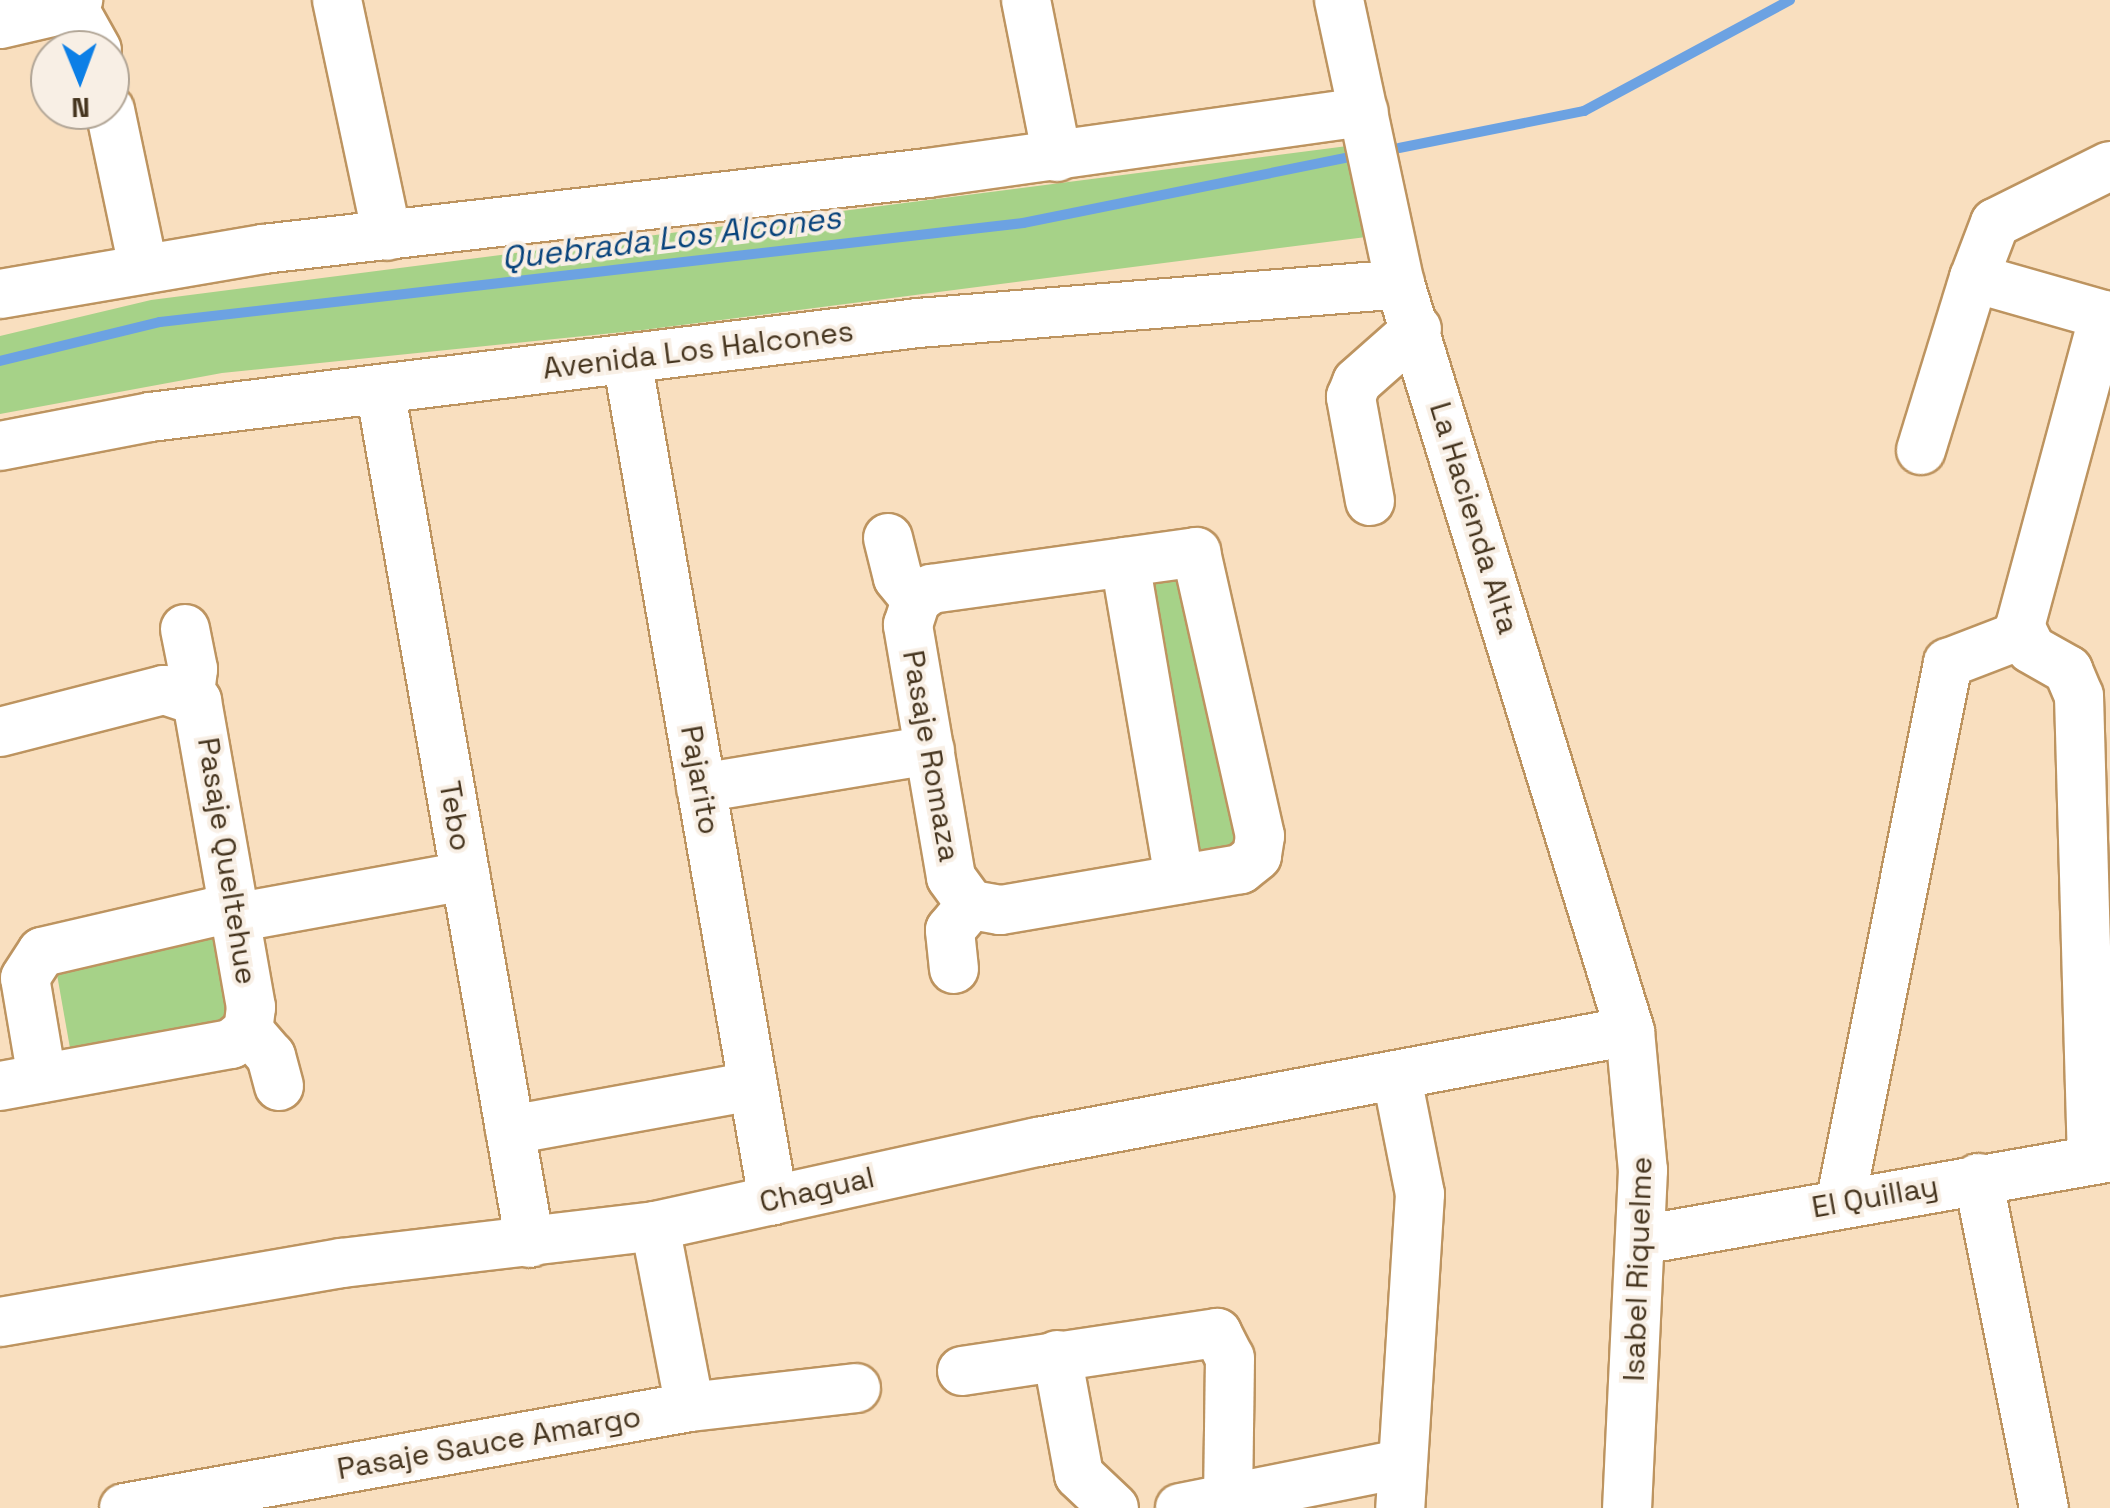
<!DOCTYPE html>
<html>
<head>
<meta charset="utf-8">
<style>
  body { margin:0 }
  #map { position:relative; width:2110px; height:1508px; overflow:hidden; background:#f9dfbf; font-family:"Space Grotesk",sans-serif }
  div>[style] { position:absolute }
  .green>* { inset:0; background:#a6d288; transform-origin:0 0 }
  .stream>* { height:10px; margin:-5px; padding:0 5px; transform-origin:5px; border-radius:5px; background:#6ca2e2 }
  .roads { filter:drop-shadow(2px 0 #bd9460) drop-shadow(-2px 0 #bd9460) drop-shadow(0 2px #bd9460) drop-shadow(0 -2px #bd9460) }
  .minor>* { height:48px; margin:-24px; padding:0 24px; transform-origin:24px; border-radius:24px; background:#fff }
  span { translate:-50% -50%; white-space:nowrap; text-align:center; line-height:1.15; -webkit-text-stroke:8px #f8efe5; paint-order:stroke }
  .street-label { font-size:30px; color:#46351f }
  .water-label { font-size:32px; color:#06427b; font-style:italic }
  .north { position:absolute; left:30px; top:30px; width:100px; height:100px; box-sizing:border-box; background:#f8efe5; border:2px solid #b1a596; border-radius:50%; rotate:179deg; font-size:28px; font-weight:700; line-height:40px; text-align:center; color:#46351f }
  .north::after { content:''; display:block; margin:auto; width:35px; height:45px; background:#0c7fe6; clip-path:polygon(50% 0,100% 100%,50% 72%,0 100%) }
</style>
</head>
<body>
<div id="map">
  <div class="green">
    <i style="clip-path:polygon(1363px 144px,1374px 236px,643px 330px,222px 373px,0 414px,0 336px,151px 300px)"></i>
    <i style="left:1194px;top:563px;width:294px;height:61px;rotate:79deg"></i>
    <i style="left:227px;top:925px;width:97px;height:176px;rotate:80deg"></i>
  </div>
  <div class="stream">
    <i style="left:1399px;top:148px;width:189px;rotate:-11.3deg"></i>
    <i style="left:1584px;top:111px;width:234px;rotate:-28.3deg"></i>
    <i style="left:0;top:361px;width:165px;rotate:-13.7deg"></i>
    <i style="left:160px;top:322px;width:869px;rotate:-6.54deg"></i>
    <i style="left:1023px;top:223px;width:329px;rotate:-11.4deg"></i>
  </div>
  <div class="roads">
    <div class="minor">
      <i style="left:337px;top:0;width:241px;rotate:78deg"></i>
      <i style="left:1026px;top:0;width:160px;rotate:78.8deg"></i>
      <i style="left:1339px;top:0;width:290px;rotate:77.9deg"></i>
      <i style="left:1400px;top:284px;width:782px;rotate:72.89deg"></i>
      <i style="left:1630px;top:1031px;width:140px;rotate:84.7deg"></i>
      <i style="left:1643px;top:1170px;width:338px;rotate:92.7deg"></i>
      <i style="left:73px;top:7px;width:49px;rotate:60.8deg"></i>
      <i style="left:0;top:24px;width:75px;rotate:-13.1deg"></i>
      <i style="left:73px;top:7px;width:9px;rotate:-54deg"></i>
      <i style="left:110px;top:110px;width:160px;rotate:78.1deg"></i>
      <i style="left:1974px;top:278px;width:59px;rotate:-69.1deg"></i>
      <i style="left:1995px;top:223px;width:128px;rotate:-26.4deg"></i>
      <i style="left:0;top:294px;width:267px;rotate:-9.7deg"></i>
      <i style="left:263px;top:249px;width:669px;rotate:-6.52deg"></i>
      <i style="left:928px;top:173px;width:440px;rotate:-8deg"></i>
      <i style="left:627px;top:359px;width:854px;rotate:80.15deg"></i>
      <i style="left:380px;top:389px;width:867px;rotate:80.04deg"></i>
      <i style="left:0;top:446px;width:153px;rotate:-10.9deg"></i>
      <i style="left:150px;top:417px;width:774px;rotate:-6.98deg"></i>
      <i style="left:918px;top:323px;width:484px;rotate:-4.6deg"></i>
      <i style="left:1921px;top:450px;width:180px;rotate:-72.9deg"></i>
      <i style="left:1974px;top:278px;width:135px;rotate:15.9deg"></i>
      <i style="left:2104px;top:315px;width:322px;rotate:105.1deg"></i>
      <i style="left:2020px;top:626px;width:25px;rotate:64deg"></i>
      <i style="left:2031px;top:649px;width:43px;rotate:29.6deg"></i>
      <i style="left:2068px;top:670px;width:28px;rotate:67deg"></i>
      <i style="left:2079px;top:696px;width:464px;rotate:88.4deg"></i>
      <i style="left:1370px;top:501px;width:106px;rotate:-100.4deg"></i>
      <i style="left:1351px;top:397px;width:16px;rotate:-68deg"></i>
      <i style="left:1357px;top:382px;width:80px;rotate:-41.5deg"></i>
      <i style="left:888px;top:538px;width:41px;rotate:76deg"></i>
      <i style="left:898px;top:578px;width:28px;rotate:51deg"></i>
      <i style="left:1196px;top:552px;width:291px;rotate:77.3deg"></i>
      <i style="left:1260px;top:836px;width:20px;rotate:99deg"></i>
      <i style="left:1257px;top:856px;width:21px;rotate:141deg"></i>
      <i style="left:1241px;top:869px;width:244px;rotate:170.3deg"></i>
      <i style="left:1000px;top:910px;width:29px;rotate:-170deg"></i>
      <i style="left:971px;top:905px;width:34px;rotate:-126deg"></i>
      <i style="left:951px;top:877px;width:256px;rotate:-99.7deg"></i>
      <i style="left:908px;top:625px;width:26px;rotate:-72deg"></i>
      <i style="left:916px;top:600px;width:19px;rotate:-36deg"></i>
      <i style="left:931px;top:589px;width:268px;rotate:-7.9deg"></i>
      <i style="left:1125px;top:562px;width:322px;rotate:80.3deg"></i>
      <i style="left:185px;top:629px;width:41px;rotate:78.7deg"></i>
      <i style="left:193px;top:669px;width:26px;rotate:97deg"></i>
      <i style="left:0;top:732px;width:169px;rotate:-14.4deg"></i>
      <i style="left:164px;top:690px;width:35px;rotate:18deg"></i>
      <i style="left:197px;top:701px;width:311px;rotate:80deg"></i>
      <i style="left:251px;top:1007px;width:23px;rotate:97deg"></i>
      <i style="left:701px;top:788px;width:232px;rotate:-9.4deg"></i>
      <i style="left:954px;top:969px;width:39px;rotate:-96deg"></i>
      <i style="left:950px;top:930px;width:33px;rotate:-50deg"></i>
      <i style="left:248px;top:1030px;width:35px;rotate:49deg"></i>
      <i style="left:271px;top:1056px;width:31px;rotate:75deg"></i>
      <i style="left:42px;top:1078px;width:101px;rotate:-99.6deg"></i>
      <i style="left:25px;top:978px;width:31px;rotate:-57deg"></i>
      <i style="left:42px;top:952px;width:177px;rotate:-13.1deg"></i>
      <i style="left:214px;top:912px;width:36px;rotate:5deg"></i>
      <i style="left:250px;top:915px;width:219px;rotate:-10.3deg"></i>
      <i style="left:1397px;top:1078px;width:118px;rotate:78.8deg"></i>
      <i style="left:1420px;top:1194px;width:315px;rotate:93.6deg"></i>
      <i style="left:0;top:1086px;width:235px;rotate:-10.3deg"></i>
      <i style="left:231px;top:1044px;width:22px;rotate:-39deg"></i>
      <i style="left:510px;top:1130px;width:247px;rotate:-10.3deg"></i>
      <i style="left:1978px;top:1178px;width:337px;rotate:78.7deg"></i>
      <i style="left:1840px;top:1204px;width:552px;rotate:-78.71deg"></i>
      <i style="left:1948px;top:663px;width:78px;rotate:-21deg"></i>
      <i style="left:655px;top:1226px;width:184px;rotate:79.1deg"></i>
      <i style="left:1641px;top:1240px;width:476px;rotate:-10deg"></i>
      <i style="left:0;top:1322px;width:346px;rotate:-9.8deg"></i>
      <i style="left:341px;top:1263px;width:316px;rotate:-6.7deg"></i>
      <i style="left:655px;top:1226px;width:392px;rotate:-12.4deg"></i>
      <i style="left:1038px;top:1142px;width:602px;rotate:-10.62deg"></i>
      <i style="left:1057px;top:1355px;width:122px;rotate:79.6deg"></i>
      <i style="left:1079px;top:1475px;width:48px;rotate:43.3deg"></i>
      <i style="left:962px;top:1371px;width:258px;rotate:-8.5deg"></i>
      <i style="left:1217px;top:1333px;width:28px;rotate:63deg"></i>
      <i style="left:1230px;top:1358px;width:141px;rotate:90.8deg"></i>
      <i style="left:124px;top:1508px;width:575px;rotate:-10.12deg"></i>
      <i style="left:690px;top:1407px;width:167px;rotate:-6.5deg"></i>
      <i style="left:1180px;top:1508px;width:225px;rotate:-11.3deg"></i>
    </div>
  </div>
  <div class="street-label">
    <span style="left:698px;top:350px;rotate:-7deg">Avenida Los Halcones</span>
    <span style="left:1474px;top:518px;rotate:73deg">La Hacienda Alta</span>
    <span style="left:931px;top:756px;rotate:80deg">Pasaje Romaza</span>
    <span style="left:700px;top:780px;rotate:80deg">Pajarito</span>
    <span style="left:455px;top:816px;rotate:80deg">Tebo</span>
    <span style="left:227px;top:861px;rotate:81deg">Pasaje Queltehue</span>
    <span style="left:817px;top:1190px;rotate:-13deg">Chagual</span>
    <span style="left:1875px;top:1197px;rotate:-10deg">El Quillay</span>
    <span style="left:1638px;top:1269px;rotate:-88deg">Isabel Riquelme</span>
    <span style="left:489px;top:1443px;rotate:-10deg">Pasaje Sauce Amargo</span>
  </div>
  <div class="water-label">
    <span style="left:671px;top:238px;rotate:-7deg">Quebrada Los Alcones</span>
  </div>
  <div class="north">N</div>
</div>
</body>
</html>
